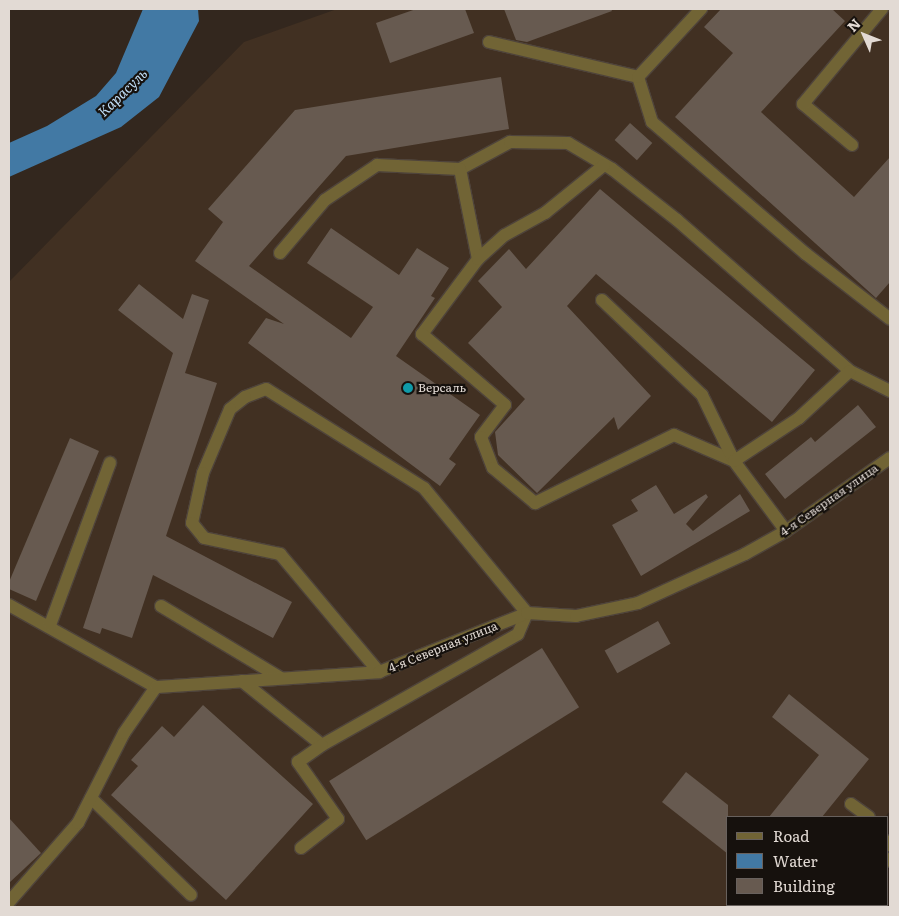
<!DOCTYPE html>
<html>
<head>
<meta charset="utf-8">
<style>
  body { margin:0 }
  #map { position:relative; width:899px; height:916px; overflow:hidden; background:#33271e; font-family:Literata,serif }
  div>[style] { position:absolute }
  .built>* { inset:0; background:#413022 }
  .water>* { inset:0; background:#4279a4 }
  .building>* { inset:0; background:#675a50; transform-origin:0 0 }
  .roads { filter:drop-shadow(1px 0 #4f443b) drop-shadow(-1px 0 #4f443b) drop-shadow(0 1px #4f443b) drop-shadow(0 -1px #4f443b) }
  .minor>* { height:12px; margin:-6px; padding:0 6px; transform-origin:6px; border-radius:6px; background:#716435 }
  .dots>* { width:14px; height:14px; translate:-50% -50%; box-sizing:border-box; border:2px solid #16110d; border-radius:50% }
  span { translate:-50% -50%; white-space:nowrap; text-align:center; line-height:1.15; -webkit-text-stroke:4.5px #16110d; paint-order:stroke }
  .poi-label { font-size:12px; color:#e2dad4 }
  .left { translate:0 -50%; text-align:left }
  .street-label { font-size:12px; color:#e2dad4 }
  .water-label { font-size:14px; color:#c0def7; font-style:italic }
  .frame { position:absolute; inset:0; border:10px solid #e2dad4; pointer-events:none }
  .legend { position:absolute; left:726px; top:816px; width:162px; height:90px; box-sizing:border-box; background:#16110d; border:1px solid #68615d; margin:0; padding:6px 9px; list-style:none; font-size:15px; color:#e2dad4 }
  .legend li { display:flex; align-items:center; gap:10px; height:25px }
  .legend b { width:25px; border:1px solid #68615d }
  .north { position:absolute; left:839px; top:10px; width:50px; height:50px; -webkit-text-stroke:4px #16110d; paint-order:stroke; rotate:314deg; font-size:14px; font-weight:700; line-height:20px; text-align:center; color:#e2dad4 }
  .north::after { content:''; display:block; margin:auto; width:18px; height:22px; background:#e2dad4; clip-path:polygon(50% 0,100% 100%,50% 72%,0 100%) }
</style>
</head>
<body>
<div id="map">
  <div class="built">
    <i style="clip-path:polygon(337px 9px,890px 9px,890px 811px,885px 817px,728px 817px,728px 905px,816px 905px,814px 907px,9px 907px,9px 282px,244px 42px)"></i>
  </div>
  <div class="water">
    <i style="clip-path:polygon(143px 9px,198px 9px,199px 21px,159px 97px,121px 127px,9px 177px,9px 143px,47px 126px,96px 96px,116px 73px)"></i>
  </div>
  <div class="building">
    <i style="clip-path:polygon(416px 9px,465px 9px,474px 33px,390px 63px,376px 23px)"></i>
    <i style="clip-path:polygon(504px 9px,611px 9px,612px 11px,527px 42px,516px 40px)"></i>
    <i style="clip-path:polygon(721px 9px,832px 9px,845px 21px,761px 112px,854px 197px,890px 157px,890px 282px,876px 298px,675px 117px,733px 53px,704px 27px)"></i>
    <i style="clip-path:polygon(501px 77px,509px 129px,346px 156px,249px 266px,351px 338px,373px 307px,307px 263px,331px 228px,399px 275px,417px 248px,449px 268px,431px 296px,435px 298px,396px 356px,480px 415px,449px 459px,456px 464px,440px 486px,248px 343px,266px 318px,284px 324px,195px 261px,223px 222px,208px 209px,295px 110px)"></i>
    <i style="left:630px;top:123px;width:30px;height:23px;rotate:42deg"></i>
    <i style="clip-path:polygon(600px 189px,815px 370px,772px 422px,596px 274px,567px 306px,651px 396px,618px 430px,614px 417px,537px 493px,498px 455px,495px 432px,525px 399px,468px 343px,502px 307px,478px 281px,509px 249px,526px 269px)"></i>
    <i style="clip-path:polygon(139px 284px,183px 319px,192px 294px,209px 300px,185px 373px,217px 383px,166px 536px,292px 602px,273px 638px,153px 575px,132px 638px,102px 628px,100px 634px,83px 628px,173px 353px,118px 310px)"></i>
    <i style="clip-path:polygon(858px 405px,876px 427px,785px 499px,765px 474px,811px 437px,815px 442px)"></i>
    <i style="clip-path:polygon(70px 438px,99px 451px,36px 601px,9px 589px,9px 582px)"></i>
    <i style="clip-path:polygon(656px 485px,674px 514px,706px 494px,708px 497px,686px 524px,693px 531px,740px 494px,750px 511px,641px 576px,612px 525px,638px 511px,631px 500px)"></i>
    <i style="left:658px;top:621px;width:26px;height:61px;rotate:61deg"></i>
    <i style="left:542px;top:648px;width:70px;height:251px;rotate:58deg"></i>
    <i style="clip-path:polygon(789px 694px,869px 759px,822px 817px,769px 817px,819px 755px,772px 717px)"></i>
    <i style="clip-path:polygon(203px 705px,313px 804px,226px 900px,111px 795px,138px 766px,131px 760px,162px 726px,174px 737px)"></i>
    <i style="clip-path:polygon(686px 772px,728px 805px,728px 854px,662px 802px)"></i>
    <i style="clip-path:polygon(9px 818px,41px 853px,9px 883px)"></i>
  </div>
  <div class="roads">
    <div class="minor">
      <i style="left:489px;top:42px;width:153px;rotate:13.2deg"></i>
      <i style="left:638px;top:77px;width:47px;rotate:72.7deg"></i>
      <i style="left:652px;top:122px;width:203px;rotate:40.6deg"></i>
      <i style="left:806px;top:254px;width:106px;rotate:37.7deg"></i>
      <i style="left:638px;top:77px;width:93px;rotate:-47.2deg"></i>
      <i style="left:852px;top:145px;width:64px;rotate:-140.1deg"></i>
      <i style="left:803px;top:104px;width:124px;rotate:-50.3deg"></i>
      <i style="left:460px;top:169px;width:57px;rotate:-28.4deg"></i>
      <i style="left:510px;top:142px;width:58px;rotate:1deg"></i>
      <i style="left:568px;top:143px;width:51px;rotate:30.6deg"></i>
      <i style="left:612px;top:169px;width:83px;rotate:38.1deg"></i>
      <i style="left:677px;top:220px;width:230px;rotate:41.1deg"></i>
      <i style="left:850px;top:371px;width:45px;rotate:26.6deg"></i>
      <i style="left:280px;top:253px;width:70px;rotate:-49.7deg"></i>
      <i style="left:325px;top:200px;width:63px;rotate:-33.9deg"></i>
      <i style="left:377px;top:165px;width:83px;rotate:2.8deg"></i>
      <i style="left:460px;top:169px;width:92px;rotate:78.7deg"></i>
      <i style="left:478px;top:259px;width:94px;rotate:126.7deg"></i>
      <i style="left:422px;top:334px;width:109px;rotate:40.5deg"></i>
      <i style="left:505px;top:405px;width:40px;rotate:127deg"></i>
      <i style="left:481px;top:437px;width:33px;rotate:69deg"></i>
      <i style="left:493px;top:468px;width:55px;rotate:39.8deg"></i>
      <i style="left:535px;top:503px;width:155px;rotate:-26.1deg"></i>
      <i style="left:674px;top:435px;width:65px;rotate:23.4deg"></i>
      <i style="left:734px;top:461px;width:87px;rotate:53.4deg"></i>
      <i style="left:478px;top:259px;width:36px;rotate:-42deg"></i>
      <i style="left:505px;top:235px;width:46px;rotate:-28.8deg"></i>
      <i style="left:545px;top:213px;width:76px;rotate:-39.1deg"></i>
      <i style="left:602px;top:300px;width:138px;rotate:43.5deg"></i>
      <i style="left:702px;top:395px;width:73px;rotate:64.1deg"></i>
      <i style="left:734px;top:461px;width:78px;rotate:-33.5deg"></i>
      <i style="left:799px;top:418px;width:69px;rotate:-42.7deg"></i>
      <i style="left:9px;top:605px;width:168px;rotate:29.2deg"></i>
      <i style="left:161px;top:606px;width:140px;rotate:31deg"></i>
      <i style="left:50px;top:625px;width:173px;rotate:-69.7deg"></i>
      <i style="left:242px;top:681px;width:102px;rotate:38.7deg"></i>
      <i style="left:322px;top:745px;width:225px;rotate:-29.5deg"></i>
      <i style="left:518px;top:634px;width:23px;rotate:-67deg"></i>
      <i style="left:527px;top:613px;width:162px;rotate:-129.5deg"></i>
      <i style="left:424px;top:488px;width:186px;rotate:-147.9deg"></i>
      <i style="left:266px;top:389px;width:22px;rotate:159deg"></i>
      <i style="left:245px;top:397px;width:19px;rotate:141deg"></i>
      <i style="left:230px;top:409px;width:69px;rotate:112.9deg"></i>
      <i style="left:203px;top:473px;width:51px;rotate:102.4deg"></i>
      <i style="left:192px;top:523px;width:19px;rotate:51deg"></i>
      <i style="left:204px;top:538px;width:78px;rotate:11.9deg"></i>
      <i style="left:280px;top:554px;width:154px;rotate:50deg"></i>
      <i style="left:91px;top:798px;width:139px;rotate:44.1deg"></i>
      <i style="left:851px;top:804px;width:22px;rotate:36deg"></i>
      <i style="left:888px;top:845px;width:4px;rotate:-63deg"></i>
      <i style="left:301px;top:848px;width:47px;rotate:-38.1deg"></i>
      <i style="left:338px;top:819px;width:70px;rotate:-125.1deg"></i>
      <i style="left:298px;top:762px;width:29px;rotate:-35deg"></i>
      <i style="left:888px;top:859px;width:3px;rotate:45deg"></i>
      <i style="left:9px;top:902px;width:105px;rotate:-48.9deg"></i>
      <i style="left:78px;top:823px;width:101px;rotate:-62.9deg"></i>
      <i style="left:124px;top:733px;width:56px;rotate:-55.2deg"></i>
      <i style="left:156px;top:687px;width:224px;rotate:-3.8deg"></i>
      <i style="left:379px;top:672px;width:159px;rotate:-21.7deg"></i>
      <i style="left:527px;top:613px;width:49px;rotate:3.5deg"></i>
      <i style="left:576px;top:616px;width:63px;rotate:-11.8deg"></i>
      <i style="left:638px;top:603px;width:118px;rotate:-24.6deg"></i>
      <i style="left:745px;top:554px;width:47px;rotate:-29.3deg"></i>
      <i style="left:786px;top:531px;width:127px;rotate:-35.1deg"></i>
      <i style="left:843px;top:907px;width:2px;rotate:-63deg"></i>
    </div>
  </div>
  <div class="dots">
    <i style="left:408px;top:388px;background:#0f9aa8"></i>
  </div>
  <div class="poi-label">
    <span class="left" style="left:418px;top:388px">Версаль</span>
  </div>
  <div class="street-label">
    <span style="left:829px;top:500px;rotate:-35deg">4-я Северная улица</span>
    <span style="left:443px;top:647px;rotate:-22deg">4-я Северная улица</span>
  </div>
  <div class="water-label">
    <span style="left:122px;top:92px;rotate:-44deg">Карасуль</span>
  </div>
  <div class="frame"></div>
  <ul class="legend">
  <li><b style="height:6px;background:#716435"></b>Road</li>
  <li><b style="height:14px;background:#4279a4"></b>Water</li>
  <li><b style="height:14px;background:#675a50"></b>Building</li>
  </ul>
  <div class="north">N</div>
</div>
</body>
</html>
